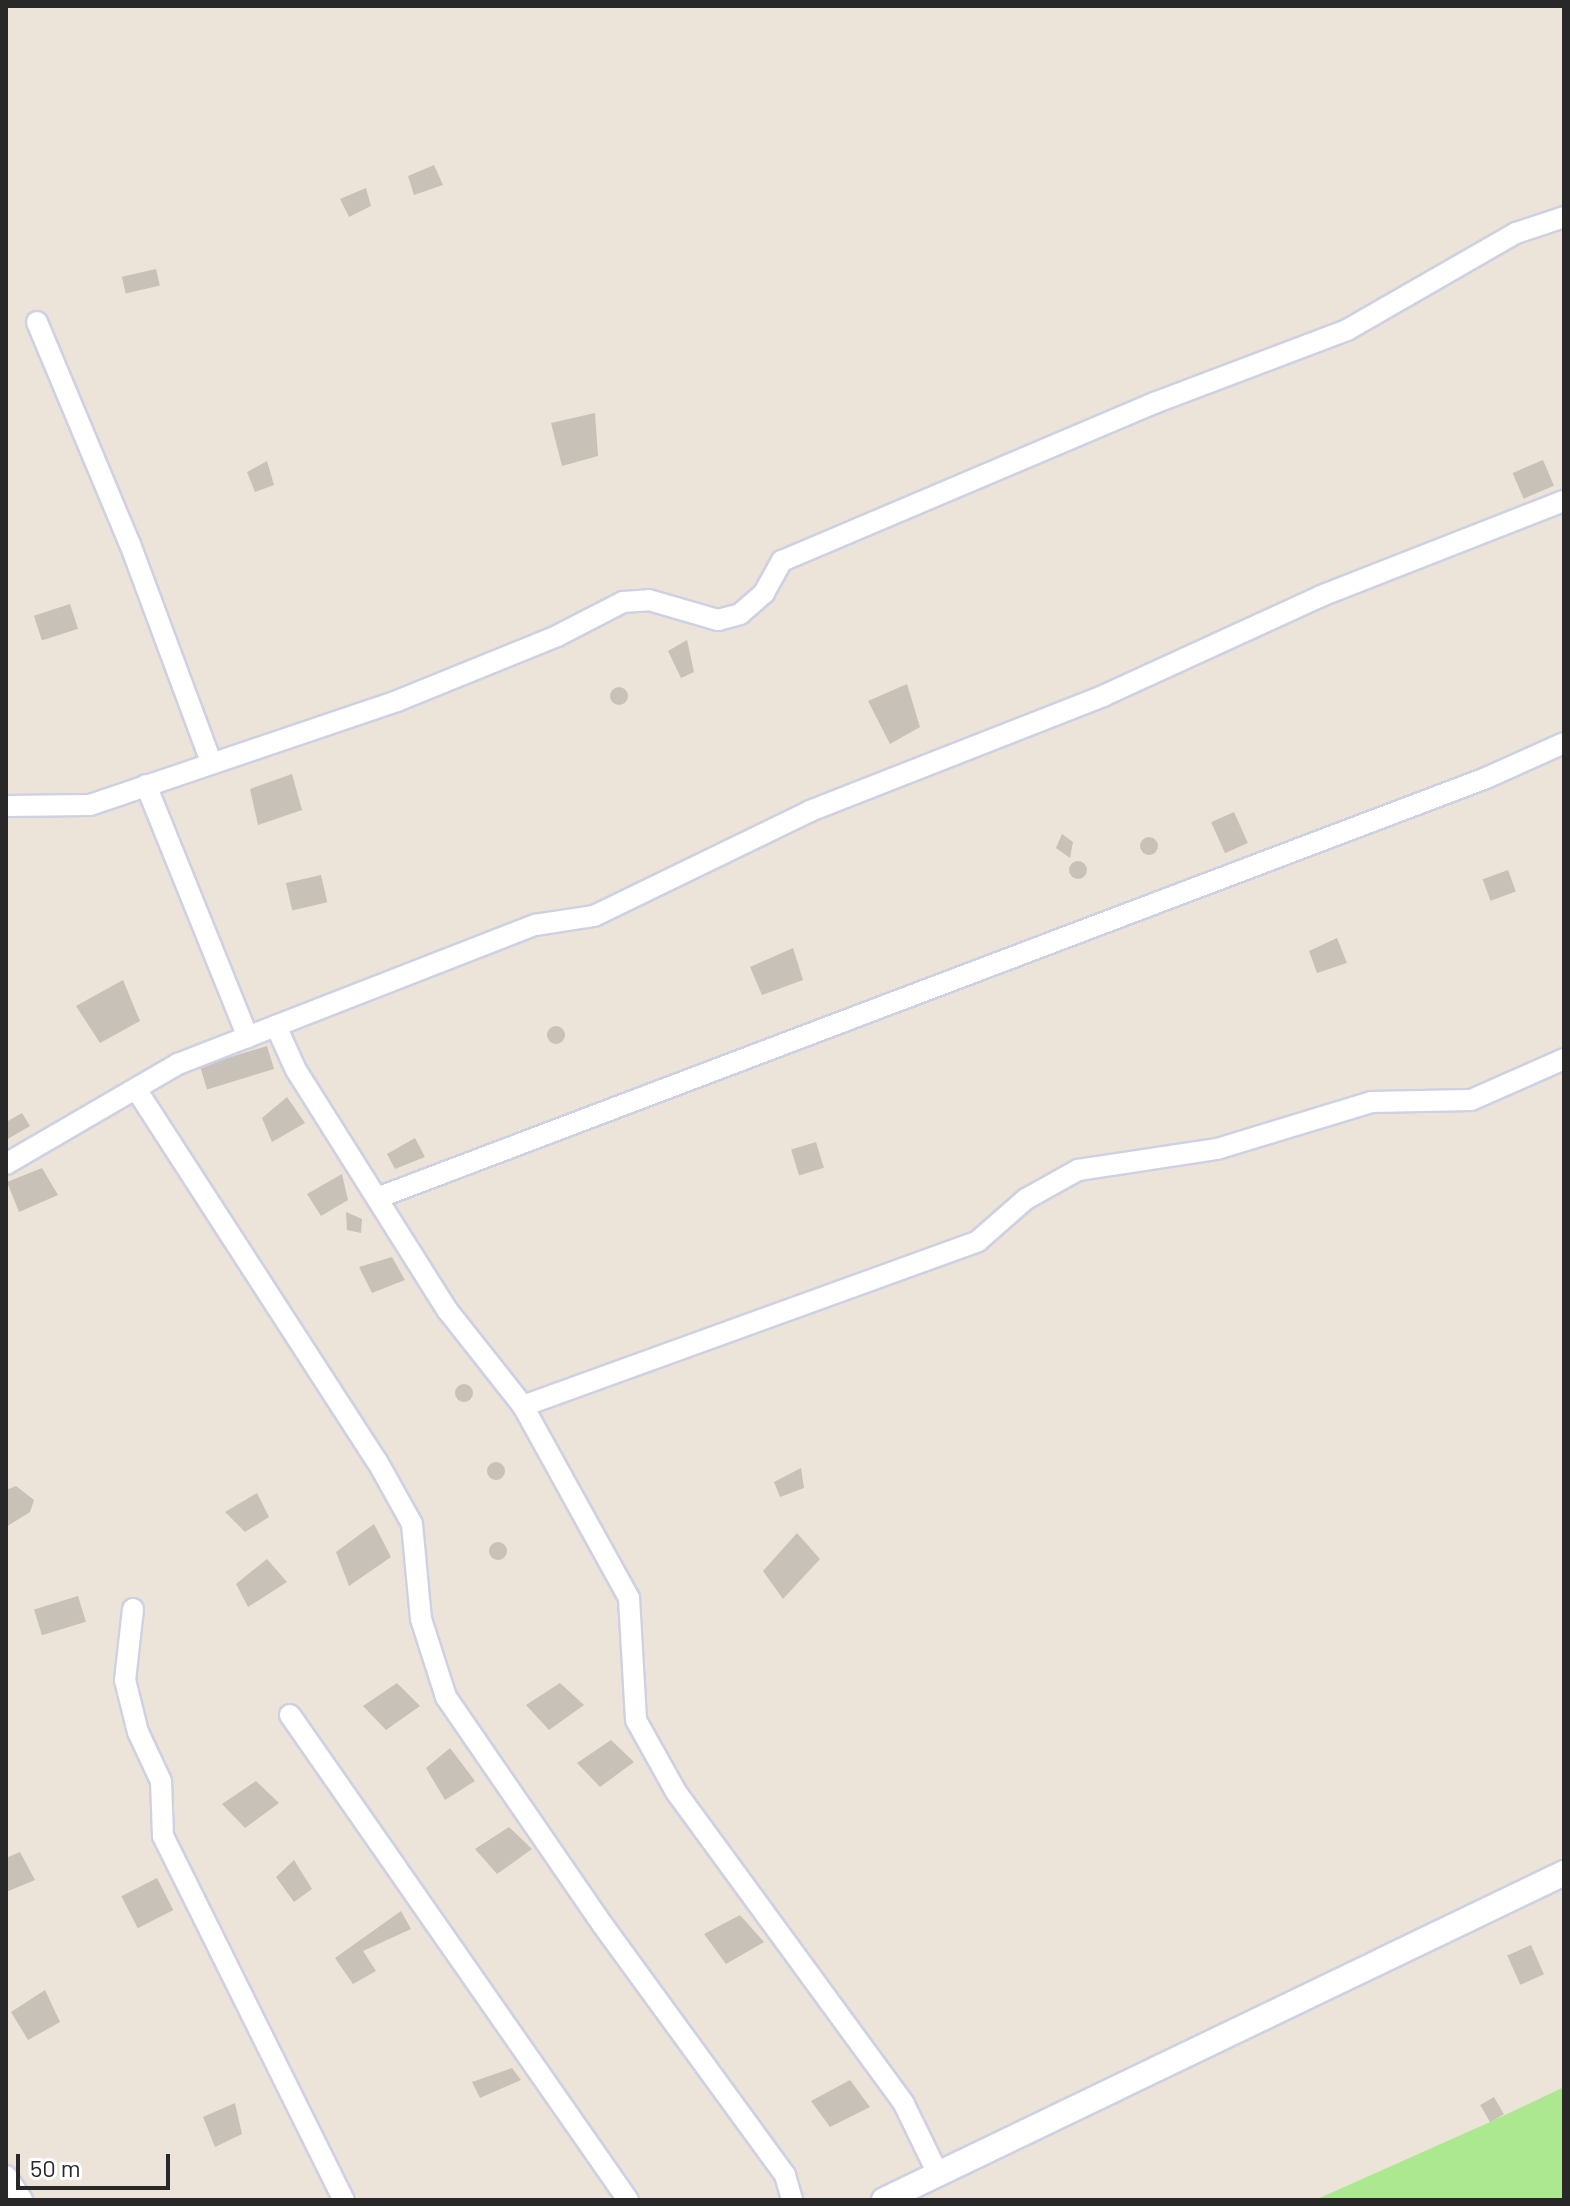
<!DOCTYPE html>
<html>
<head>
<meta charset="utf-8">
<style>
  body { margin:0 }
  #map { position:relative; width:1570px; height:2206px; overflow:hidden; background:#ece4d8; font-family:Barlow,sans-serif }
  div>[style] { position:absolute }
  .green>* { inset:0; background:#ace890 }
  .building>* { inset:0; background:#c7c1b8; transform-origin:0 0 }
  .round { border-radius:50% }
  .roads { filter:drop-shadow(2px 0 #ced1e3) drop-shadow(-2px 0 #ced1e3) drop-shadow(0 2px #ced1e3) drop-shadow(0 -2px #ced1e3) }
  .minor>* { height:20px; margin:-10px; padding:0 10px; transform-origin:10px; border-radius:10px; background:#fff }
  .tertiary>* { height:24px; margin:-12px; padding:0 12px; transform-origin:12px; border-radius:12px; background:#fff }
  span { translate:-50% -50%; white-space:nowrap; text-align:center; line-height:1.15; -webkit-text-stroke:6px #fff; paint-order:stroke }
  .frame { position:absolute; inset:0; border:8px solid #282828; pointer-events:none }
  .scale { position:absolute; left:16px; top:2154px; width:154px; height:36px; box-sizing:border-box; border:4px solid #282828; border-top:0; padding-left:10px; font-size:24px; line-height:28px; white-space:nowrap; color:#282828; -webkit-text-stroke:6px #fff; paint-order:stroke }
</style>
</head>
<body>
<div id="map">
  <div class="green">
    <i style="clip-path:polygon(1564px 2087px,1564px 2200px,1315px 2200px,1490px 2122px)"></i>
  </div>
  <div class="building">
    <i style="clip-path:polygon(434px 165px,443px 185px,414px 195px,408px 176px)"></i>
    <i style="clip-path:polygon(366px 188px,371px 206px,349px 217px,340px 199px)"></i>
    <i style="left:156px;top:269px;width:17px;height:35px;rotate:77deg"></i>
    <i style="clip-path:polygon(595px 413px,598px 456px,562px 466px,551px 423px)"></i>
    <i style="left:1543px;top:460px;width:28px;height:33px;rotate:67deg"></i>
    <i style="clip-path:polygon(267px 461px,274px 485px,255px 492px,247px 472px)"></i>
    <i style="left:70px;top:604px;width:26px;height:38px;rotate:72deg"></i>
    <i style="clip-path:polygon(687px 640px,694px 672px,681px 678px,668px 651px)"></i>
    <i style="clip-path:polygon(907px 684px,920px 727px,890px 744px,868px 701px)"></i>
    <i class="round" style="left:610px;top:687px;width:18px;height:18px"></i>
    <i style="clip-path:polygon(292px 774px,302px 810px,258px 825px,250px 789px)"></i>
    <i style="left:1234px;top:812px;width:34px;height:25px;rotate:66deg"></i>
    <i style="clip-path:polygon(1062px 834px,1073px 842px,1070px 858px,1056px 848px)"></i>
    <i class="round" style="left:1140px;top:837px;width:18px;height:18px"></i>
    <i class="round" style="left:1069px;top:861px;width:18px;height:18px"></i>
    <i style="left:1508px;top:870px;width:23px;height:27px;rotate:70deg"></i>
    <i style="left:321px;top:875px;width:28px;height:36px;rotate:77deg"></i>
    <i style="clip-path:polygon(1337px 938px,1347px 963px,1317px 973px,1309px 951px)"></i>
    <i style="clip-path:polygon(793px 948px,803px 980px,762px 995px,750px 967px)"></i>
    <i style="clip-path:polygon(123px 980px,140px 1021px,100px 1043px,76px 1006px)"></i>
    <i class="round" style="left:547px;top:1026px;width:18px;height:18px"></i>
    <i style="left:267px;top:1046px;width:24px;height:70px;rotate:73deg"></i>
    <i style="clip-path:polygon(287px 1097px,305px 1123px,272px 1142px,262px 1118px)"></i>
    <i style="clip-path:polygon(22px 1113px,30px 1126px,6px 1140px,6px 1122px)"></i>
    <i style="clip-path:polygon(415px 1138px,425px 1157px,395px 1169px,387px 1154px)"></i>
    <i style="left:816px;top:1142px;width:27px;height:26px;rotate:73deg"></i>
    <i style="clip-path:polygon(42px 1168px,58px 1195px,19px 1212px,7px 1182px)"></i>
    <i style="clip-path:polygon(342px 1174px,348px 1200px,321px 1216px,307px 1194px)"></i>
    <i style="clip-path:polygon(346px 1212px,362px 1219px,361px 1233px,347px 1230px)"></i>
    <i style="clip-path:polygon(392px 1257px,405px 1280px,372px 1293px,359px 1267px)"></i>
    <i class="round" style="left:455px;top:1384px;width:18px;height:18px"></i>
    <i class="round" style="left:487px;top:1462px;width:18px;height:18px"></i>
    <i style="clip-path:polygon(801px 1468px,804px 1488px,780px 1497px,774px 1482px)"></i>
    <i style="clip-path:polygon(16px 1486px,34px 1500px,30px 1512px,6px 1527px,6px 1490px)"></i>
    <i style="clip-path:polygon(257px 1493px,269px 1517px,245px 1532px,225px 1512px)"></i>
    <i style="clip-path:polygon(374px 1524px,391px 1557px,349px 1586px,336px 1552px)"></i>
    <i style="clip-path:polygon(797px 1533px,820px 1559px,783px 1599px,763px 1571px)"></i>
    <i class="round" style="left:489px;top:1542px;width:18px;height:18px"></i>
    <i style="clip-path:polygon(267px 1559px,287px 1582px,248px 1607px,236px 1584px)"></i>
    <i style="left:78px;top:1596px;width:27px;height:46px;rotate:73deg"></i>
    <i style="clip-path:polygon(397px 1683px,420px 1706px,386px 1730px,363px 1706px)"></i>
    <i style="clip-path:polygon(560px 1683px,584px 1705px,549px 1730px,526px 1705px)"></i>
    <i style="clip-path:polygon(611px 1740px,634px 1762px,600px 1787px,577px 1763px)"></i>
    <i style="clip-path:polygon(450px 1748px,475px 1781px,445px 1800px,426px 1768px)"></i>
    <i style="clip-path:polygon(256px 1781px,279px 1803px,245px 1828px,222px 1804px)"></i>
    <i style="clip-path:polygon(509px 1827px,532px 1849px,497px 1874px,475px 1849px)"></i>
    <i style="clip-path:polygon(20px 1852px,35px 1880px,6px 1892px,6px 1858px)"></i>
    <i style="clip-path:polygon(294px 1860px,312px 1889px,294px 1902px,276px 1877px)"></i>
    <i style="left:157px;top:1878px;width:36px;height:40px;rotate:63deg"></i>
    <i style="clip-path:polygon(401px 1911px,411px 1929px,363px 1951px,376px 1971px,353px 1984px,335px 1958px)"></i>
    <i style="clip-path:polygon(740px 1915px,764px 1942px,726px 1964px,704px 1934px)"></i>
    <i style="left:1531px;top:1945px;width:32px;height:26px;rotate:66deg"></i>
    <i style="clip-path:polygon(45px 1990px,60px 2022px,28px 2040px,11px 2012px)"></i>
    <i style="clip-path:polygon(512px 2068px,521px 2080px,480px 2098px,472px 2082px)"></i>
    <i style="clip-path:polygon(850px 2080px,870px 2107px,830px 2127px,811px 2101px)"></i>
    <i style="left:1494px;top:2097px;width:20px;height:16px;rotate:60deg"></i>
    <i style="clip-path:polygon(235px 2103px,242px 2134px,215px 2147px,203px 2117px)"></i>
  </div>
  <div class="roads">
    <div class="minor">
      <i style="left:37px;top:322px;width:241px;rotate:67.3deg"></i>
      <i style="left:130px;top:544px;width:233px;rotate:69.6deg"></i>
      <i style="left:146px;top:785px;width:272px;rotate:68deg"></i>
      <i style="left:6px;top:806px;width:84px;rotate:-0.7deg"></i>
      <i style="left:90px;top:805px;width:324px;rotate:-18.7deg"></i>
      <i style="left:397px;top:701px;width:173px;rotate:-22.1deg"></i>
      <i style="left:557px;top:636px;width:74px;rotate:-27.3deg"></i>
      <i style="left:623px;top:602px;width:26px;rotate:-4deg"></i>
      <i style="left:649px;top:600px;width:72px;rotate:16.2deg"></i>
      <i style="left:718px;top:620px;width:23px;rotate:-15deg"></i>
      <i style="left:740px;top:614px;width:32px;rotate:-41deg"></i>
      <i style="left:764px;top:593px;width:37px;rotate:-61deg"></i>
      <i style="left:782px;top:561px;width:404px;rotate:-23deg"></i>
      <i style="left:1154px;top:403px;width:206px;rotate:-20.7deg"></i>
      <i style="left:1347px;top:330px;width:195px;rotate:-29.9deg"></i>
      <i style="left:1516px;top:233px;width:51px;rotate:-18.4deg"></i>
      <i style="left:276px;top:1026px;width:48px;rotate:65.6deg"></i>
      <i style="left:296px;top:1070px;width:285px;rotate:57.8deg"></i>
      <i style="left:448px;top:1311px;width:121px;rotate:51.7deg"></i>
      <i style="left:523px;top:1406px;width:219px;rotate:61.1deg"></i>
      <i style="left:629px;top:1598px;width:122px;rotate:86.7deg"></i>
      <i style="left:636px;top:1720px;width:82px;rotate:60.9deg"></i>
      <i style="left:676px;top:1792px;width:386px;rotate:53.8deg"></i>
      <i style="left:904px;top:2104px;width:78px;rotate:64.1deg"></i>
      <i style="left:136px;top:1089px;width:443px;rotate:57.1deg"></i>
      <i style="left:377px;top:1461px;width:72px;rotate:60.9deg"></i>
      <i style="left:412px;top:1524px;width:95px;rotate:84.6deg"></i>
      <i style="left:421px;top:1619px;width:82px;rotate:72.2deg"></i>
      <i style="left:446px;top:1697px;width:275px;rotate:55.5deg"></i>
      <i style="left:602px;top:1924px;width:311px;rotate:53.9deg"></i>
      <i style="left:785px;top:2175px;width:26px;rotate:74deg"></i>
      <i style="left:6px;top:1164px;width:199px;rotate:-30.2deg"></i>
      <i style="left:178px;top:1064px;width:383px;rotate:-21.3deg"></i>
      <i style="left:535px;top:925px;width:60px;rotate:-8.7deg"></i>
      <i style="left:594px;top:916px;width:240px;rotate:-25.9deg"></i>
      <i style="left:810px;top:811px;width:315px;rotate:-21.4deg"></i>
      <i style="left:1103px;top:696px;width:240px;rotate:-24.6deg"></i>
      <i style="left:1321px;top:596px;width:261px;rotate:-21.4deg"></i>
      <i style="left:377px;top:1198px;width:1186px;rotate:-20.74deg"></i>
      <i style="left:1486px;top:778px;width:85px;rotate:-24.2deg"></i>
      <i style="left:523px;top:1406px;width:484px;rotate:-19.9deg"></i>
      <i style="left:978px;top:1241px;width:64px;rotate:-41.2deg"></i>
      <i style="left:1026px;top:1199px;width:60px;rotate:-29.1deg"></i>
      <i style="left:1078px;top:1170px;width:141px;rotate:-8.6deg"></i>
      <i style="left:1217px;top:1149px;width:162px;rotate:-16.9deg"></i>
      <i style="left:1372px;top:1102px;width:99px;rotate:-1.2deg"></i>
      <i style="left:1471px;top:1100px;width:102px;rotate:-23.8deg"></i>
      <i style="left:133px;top:1609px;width:71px;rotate:96.4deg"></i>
      <i style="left:125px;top:1680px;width:54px;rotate:76deg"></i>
      <i style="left:138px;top:1732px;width:54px;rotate:64.9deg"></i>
      <i style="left:161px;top:1781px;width:55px;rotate:87.9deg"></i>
      <i style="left:163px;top:1836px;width:407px;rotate:63.6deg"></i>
      <i style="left:290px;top:1715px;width:591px;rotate:55.13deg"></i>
      <i style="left:6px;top:2176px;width:29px;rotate:56deg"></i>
    </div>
    <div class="tertiary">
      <i style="left:884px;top:2200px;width:755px;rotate:-25.68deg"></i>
    </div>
  </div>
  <div class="frame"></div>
  <div class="scale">50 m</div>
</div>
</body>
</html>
